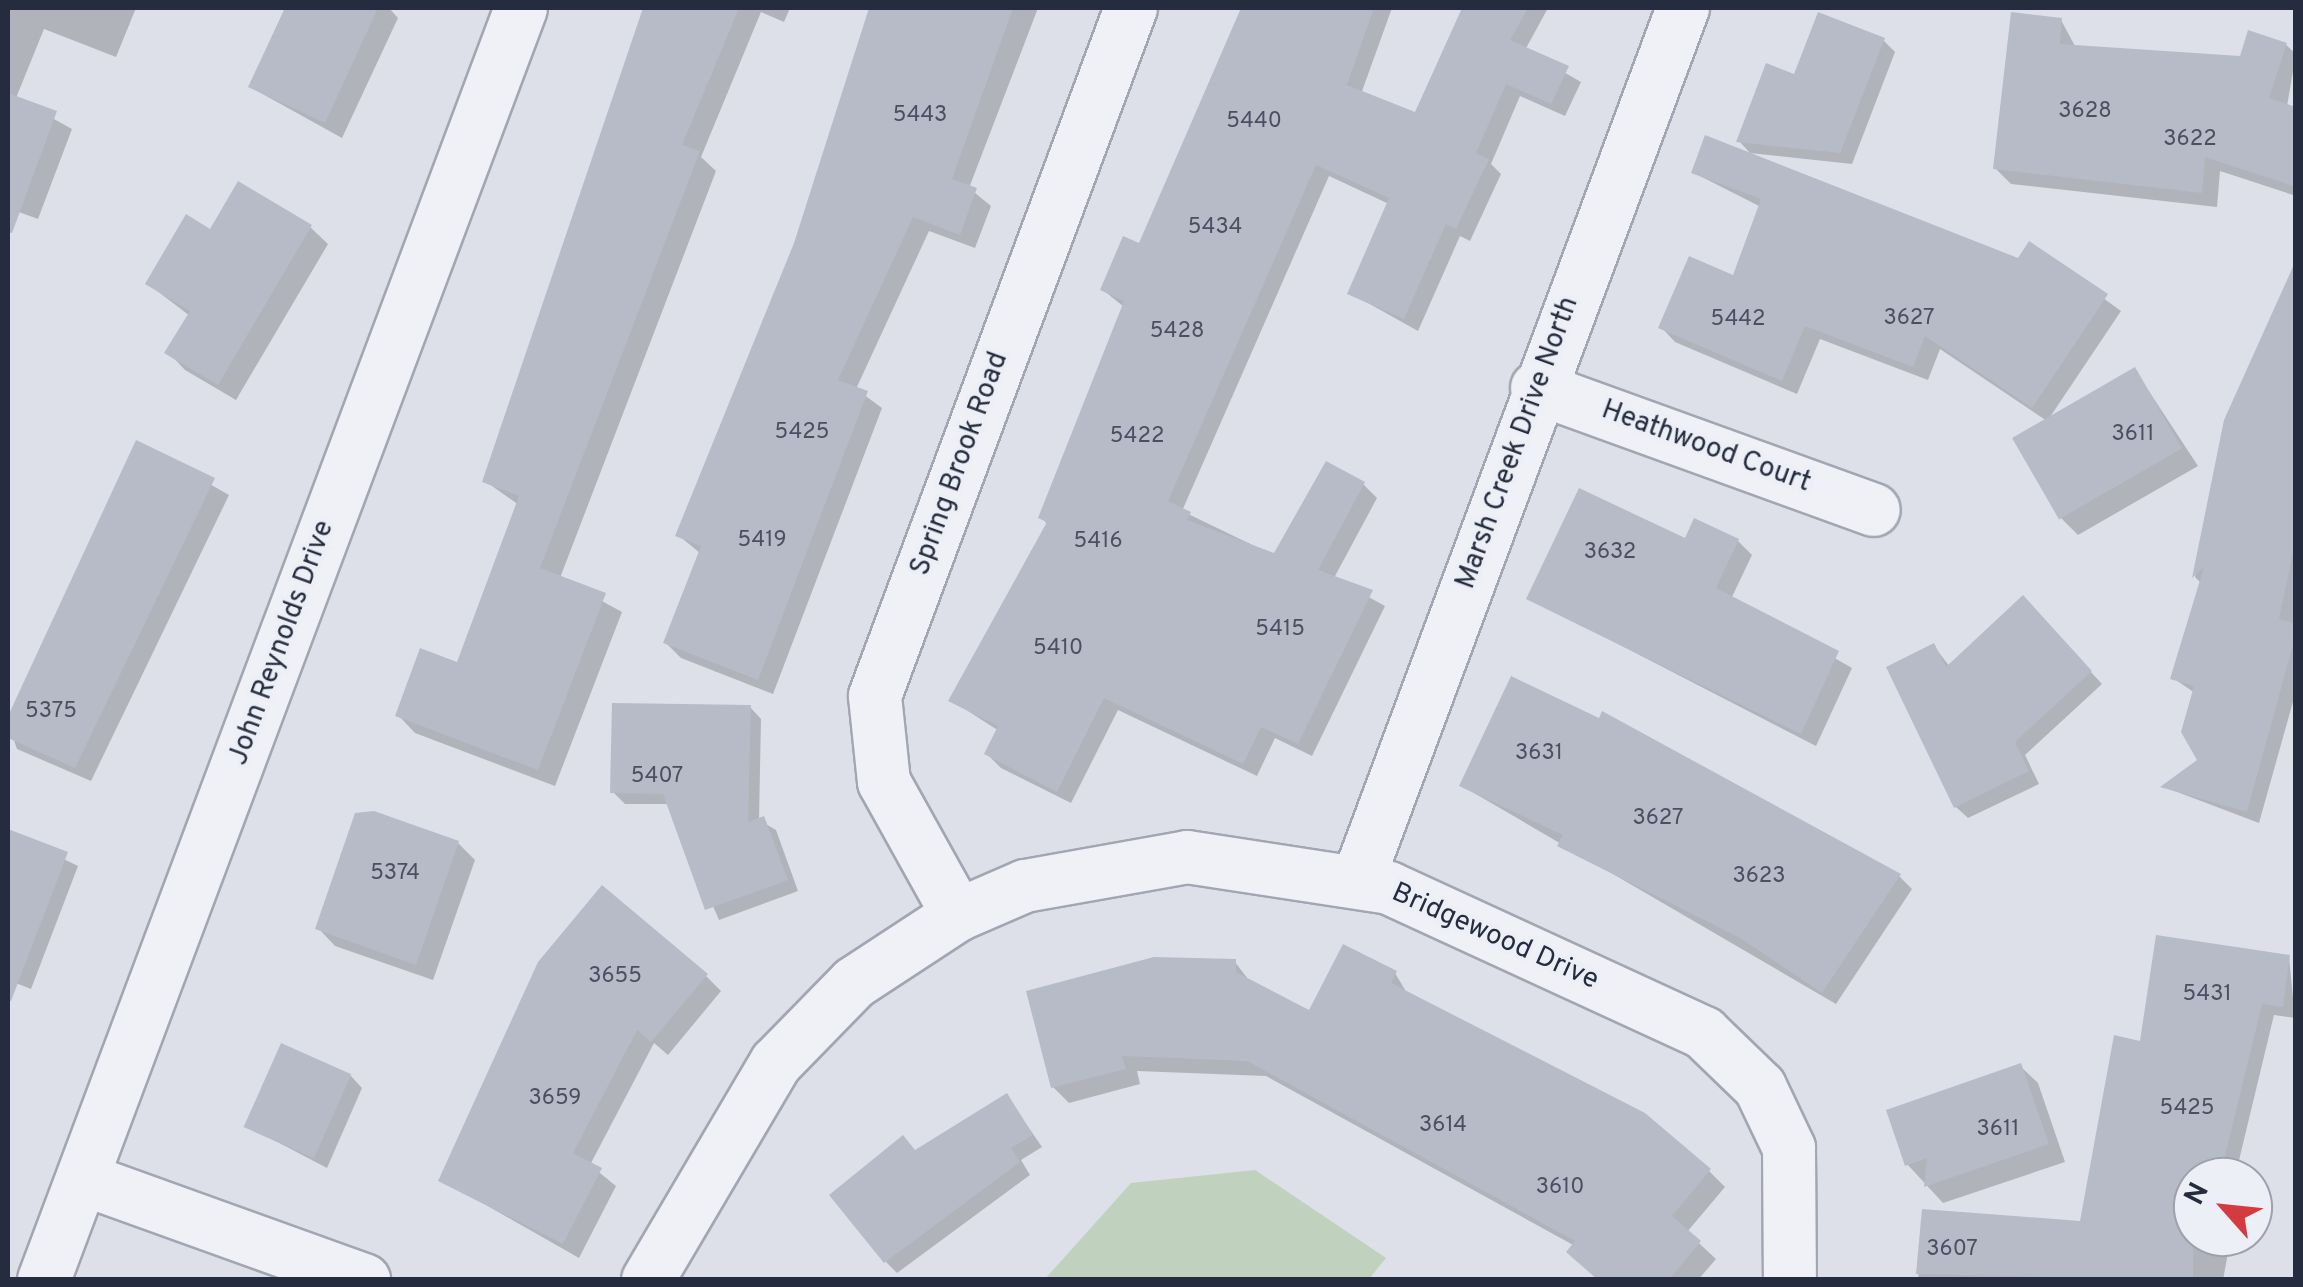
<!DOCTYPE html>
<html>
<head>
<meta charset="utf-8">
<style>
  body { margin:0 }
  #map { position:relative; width:2303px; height:1287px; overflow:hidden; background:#dde0e8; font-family:Overpass,sans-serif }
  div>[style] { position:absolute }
  .green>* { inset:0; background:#c0d2be }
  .shadow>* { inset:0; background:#0003 }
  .building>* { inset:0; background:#b7bbc8; transform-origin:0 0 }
  .roads { filter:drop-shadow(2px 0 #a2a6b2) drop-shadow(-2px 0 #a2a6b2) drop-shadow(0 2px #a2a6b2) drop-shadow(0 -2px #a2a6b2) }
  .minor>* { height:52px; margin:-26px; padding:0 26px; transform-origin:26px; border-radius:26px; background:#f0f1f6 }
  span { translate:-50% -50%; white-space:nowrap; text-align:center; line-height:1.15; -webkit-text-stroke:8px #eceff5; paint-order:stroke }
  .number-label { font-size:22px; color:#4a5061 }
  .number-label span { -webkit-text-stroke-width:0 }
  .street-label { font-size:28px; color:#262c3f }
  .frame { position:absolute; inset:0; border:10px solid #262c3f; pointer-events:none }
  .north { position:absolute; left:2173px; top:1157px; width:100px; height:100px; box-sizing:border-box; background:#eceff5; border:2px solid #9da1ac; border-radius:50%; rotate:297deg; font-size:28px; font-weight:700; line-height:40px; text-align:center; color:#262c3f }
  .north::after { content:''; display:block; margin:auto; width:35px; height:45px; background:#d33b41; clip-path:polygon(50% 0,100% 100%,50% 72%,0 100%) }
</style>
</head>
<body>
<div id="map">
  <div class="green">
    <i style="clip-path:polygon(1255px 1170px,1386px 1258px,1369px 1279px,1045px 1279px,1131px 1183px)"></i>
  </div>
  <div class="shadow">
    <i style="clip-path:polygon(8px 8px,136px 8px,116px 57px,44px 29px,16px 98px,72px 129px,38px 219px,8px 208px)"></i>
    <i style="clip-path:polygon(285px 8px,389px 8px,398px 18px,342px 138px,250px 87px)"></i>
    <i style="clip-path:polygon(646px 8px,790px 8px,784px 22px,761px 12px,701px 157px,716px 171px,560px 578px,622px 612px,555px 786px,415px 733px,398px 715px,458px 665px,519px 505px,485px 481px)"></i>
    <i style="clip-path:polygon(878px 8px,1038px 8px,969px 188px,991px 206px,975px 248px,929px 231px,856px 389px,882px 408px,773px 694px,681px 658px,666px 643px,700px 553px,678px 535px,796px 244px)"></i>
    <i style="clip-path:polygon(1245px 8px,1392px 8px,1361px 94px,1416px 115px,1465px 8px,1548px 8px,1525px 50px,1581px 82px,1565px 116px,1520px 96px,1491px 164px,1501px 174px,1470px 241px,1460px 236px,1418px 331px,1350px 293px,1389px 204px,1329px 176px,1182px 511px,1275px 556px,1363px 484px,1377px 498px,1334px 578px,1385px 606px,1312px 756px,1275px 738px,1257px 776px,1118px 710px,1071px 803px,1001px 768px,987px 754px,999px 731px,951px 700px,1048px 525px,1041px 517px,1124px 307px,1103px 290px,1140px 246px)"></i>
    <i style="clip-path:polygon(2061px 20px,2076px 48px,2241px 59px,2286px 45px,2296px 54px,2287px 106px,2296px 109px,2296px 196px,2220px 171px,2217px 207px,2011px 184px,1995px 168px)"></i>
    <i style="clip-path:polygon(1883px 40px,1895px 52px,1852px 164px,1750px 153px,1739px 141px,1796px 77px)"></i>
    <i style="clip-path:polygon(1694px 173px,2019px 261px,2030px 245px,2121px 311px,2048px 420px,2135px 370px,2198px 466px,2078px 535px,2061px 518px,2047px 421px,1940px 349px,1928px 380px,1820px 339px,1797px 394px,1675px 342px,1661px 327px,1735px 279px,1761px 207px)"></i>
    <i style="clip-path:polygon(310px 227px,328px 244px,236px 400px,185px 370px,168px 352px,190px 316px,148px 284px,211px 232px)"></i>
    <i style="clip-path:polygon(2296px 308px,2296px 691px,2259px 823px,2164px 787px,2200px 761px,2195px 693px,2173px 678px,2202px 584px,2195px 577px,2226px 421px)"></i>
    <i style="clip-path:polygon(137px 443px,229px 495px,91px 781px,17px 749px,8px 723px)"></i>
    <i style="clip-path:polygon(1686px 541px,1738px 541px,1752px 555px,1731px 599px,1852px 668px,1816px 746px,1529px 598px)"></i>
    <i style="clip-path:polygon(2034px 610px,2102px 684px,2025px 755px,2039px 784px,1968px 818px,1956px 807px,1934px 646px,1950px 667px)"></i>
    <i style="clip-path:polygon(750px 707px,761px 719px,759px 820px,776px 830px,798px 891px,719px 920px,669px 804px,625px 804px,613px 792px)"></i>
    <i style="clip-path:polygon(1462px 786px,1899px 876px,1912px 889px,1836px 1004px)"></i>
    <i style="clip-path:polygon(8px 832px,78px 866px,31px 989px,8px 980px)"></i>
    <i style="clip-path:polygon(458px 843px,475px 860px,433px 980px,335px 946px,318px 928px)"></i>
    <i style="clip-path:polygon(2289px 957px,2295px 1018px,2274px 1015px,2235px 1177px,2193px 1177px,2193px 1237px,2231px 1237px,2223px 1280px,1918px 1280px,1924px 1211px,2082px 1224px,2142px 1044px)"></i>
    <i style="clip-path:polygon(1235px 962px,1251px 983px,1310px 1013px,1395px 973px,1408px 995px,1709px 1171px,1725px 1187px,1687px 1232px,1716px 1259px,1698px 1280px,1598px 1280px,1575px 1246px,1266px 1076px,1137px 1071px,1140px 1084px,1069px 1103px,1053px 1087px)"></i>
    <i style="clip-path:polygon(706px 976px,721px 991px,668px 1055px,654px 1043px,590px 1165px,616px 1186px,579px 1258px,442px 1180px)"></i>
    <i style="clip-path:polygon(2020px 1066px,2038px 1083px,2065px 1162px,1943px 1203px,1907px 1164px)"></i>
    <i style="clip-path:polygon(351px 1076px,362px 1088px,327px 1168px,247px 1126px)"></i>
    <i style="clip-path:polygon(1007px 1096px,1042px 1147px,1021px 1160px,1030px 1175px,897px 1273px,886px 1262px,916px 1152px)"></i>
  </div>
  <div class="building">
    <i style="clip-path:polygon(285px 8px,378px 8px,325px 123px,248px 87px)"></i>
    <i style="clip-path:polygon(643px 8px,739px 8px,682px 145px,700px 151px,540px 568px,606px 593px,538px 770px,395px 716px,420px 648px,457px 662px,519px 496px,482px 482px)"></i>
    <i style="clip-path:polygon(869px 8px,1013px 8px,952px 179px,977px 188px,960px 235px,913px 217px,838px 380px,868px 391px,758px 680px,663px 643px,701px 546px,675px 536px,794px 243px)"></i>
    <i style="clip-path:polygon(1241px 8px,1374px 8px,1347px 85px,1415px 112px,1462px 8px,1528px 8px,1510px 40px,1569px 66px,1551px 104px,1506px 84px,1476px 153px,1489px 159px,1456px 229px,1446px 224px,1404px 319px,1347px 294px,1389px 198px,1316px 165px,1168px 501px,1191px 512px,1187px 520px,1274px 553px,1326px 461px,1365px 482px,1318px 570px,1373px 590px,1298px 744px,1261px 727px,1243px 764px,1104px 698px,1057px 792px,984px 754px,998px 726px,948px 701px,1047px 522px,1038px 518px,1124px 301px,1100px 290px,1123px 236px,1139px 243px)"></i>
    <i style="clip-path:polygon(1818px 12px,1885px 38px,1840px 153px,1736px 142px,1766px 63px,1794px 74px)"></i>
    <i style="clip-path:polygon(2011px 12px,2062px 18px,2060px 44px,2240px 56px,2248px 30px,2287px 43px,2269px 98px,2296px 107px,2296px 187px,2205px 157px,2202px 193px,1993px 169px)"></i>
    <i style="clip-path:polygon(8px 93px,57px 111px,12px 233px,8px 232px)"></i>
    <i style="clip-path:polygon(1705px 135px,2018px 258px,2029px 241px,2108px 294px,2032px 408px,1925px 336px,1913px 367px,1805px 326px,1782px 381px,1658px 328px,1689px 256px,1733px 275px,1761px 199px,1691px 173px)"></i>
    <i style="clip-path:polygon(238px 181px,312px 225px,218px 385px,164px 353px,190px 311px,145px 284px,186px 214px,210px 229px)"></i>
    <i style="clip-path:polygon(2296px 260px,2296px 539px,2279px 619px,2296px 624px,2296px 634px,2247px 812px,2160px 787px,2197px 760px,2181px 732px,2194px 686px,2170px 679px,2204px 567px,2192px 578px,2224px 420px)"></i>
    <i style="left:2135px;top:367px;width:94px;height:142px;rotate:60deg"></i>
    <i style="clip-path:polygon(136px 440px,215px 478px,75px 768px,8px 738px,8px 716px)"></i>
    <i style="clip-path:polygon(1579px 488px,1685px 538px,1694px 518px,1739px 539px,1716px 588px,1839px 651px,1801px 734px,1526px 599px)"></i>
    <i style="clip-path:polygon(2023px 595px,2092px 671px,2015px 742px,2029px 771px,1954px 808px,1886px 667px,1934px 643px,1946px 667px)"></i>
    <i style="clip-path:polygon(1511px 676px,1599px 718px,1602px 711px,1901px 874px,1822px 993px,1740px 938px,1557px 846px,1563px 835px,1459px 786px)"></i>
    <i style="clip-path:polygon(612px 703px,751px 705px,748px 822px,764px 816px,788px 880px,705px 910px,663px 794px,610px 793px)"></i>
    <i style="clip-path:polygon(374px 811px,459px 841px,416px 965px,315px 929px,355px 813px)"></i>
    <i style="clip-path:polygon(8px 829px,68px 852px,11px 1001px,8px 1001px)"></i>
    <i style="clip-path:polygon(602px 885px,708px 974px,651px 1042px,637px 1030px,573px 1153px,602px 1168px,563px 1244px,438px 1181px,538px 962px)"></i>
    <i style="clip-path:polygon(2156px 935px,2290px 955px,2283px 1007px,2262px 1004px,2220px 1177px,2193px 1177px,2193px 1280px,1916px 1274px,1922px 1209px,2080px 1221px,2114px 1035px,2140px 1041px)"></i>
    <i style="clip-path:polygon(1343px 944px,1397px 971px,1391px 983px,1645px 1113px,1711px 1169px,1672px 1216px,1701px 1241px,1669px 1280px,1598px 1280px,1566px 1252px,1575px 1241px,1247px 1061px,1122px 1056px,1126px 1069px,1051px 1088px,1026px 991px,1154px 957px,1236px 959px,1236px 972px,1309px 1010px)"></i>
    <i style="left:281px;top:1043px;width:77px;height:92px;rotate:24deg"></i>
    <i style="clip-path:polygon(2021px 1063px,2049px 1144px,1924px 1187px,1927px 1158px,1905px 1166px,1886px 1110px)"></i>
    <i style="clip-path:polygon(1007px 1093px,1033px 1135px,1011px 1148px,1020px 1162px,884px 1263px,829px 1195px,903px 1135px,915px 1150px)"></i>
  </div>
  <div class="roads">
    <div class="minor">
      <i style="left:1537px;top:388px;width:358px;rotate:19.9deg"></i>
      <i style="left:1358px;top:880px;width:931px;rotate:-69.56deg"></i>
      <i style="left:958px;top:915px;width:152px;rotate:-119.1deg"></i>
      <i style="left:884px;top:782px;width:86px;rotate:-96deg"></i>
      <i style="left:875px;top:696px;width:734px;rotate:-69.59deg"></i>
      <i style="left:83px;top:1179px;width:299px;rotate:19.8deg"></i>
      <i style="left:44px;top:1280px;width:1358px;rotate:-69.44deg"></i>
      <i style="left:648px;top:1280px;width:252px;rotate:-59.5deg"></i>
      <i style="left:776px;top:1063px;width:112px;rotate:-45.7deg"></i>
      <i style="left:854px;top:983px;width:124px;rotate:-33.2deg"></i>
      <i style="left:958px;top:915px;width:73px;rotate:-23.4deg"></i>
      <i style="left:1025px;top:886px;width:165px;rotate:-10.1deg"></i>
      <i style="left:1187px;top:857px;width:204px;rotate:8.7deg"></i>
      <i style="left:1389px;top:888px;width:347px;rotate:24.7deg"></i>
      <i style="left:1704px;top:1033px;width:78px;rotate:44deg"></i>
      <i style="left:1760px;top:1087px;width:68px;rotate:64.6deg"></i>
      <i style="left:1789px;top:1148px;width:132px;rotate:89.6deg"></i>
    </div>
  </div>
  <div class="number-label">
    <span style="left:2085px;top:112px">3628</span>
    <span style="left:920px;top:116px">5443</span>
    <span style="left:1254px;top:122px">5440</span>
    <span style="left:2190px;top:140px">3622</span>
    <span style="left:1215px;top:228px">5434</span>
    <span style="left:1909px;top:319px">3627</span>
    <span style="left:1738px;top:320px">5442</span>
    <span style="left:1177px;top:332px">5428</span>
    <span style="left:802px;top:433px">5425</span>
    <span style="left:2133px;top:435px">3611</span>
    <span style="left:1137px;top:437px">5422</span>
    <span style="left:762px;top:541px">5419</span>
    <span style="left:1098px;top:542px">5416</span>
    <span style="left:1610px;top:553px">3632</span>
    <span style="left:1280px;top:630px">5415</span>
    <span style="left:1058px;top:649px">5410</span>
    <span style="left:51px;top:712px">5375</span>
    <span style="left:1539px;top:754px">3631</span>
    <span style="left:657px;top:777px">5407</span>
    <span style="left:1658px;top:819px">3627</span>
    <span style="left:395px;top:874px">5374</span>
    <span style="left:1759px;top:877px">3623</span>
    <span style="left:615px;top:977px">3655</span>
    <span style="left:2207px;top:995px">5431</span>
    <span style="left:555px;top:1099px">3659</span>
    <span style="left:2187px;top:1109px">5425</span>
    <span style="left:1443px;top:1126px">3614</span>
    <span style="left:1998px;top:1130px">3611</span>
    <span style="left:1560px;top:1188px">3610</span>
    <span style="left:1952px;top:1250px">3607</span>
  </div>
  <div class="street-label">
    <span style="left:1518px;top:443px;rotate:-70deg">Marsh Creek Drive North</span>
    <span style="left:1706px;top:447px;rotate:20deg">Heathwood Court</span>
    <span style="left:960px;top:464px;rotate:-70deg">Spring Brook Road</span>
    <span style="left:282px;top:643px;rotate:-70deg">John Reynolds Drive</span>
    <span style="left:1495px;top:937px;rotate:24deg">Bridgewood Drive</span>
  </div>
  <div class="frame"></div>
  <div class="north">N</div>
</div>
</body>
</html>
